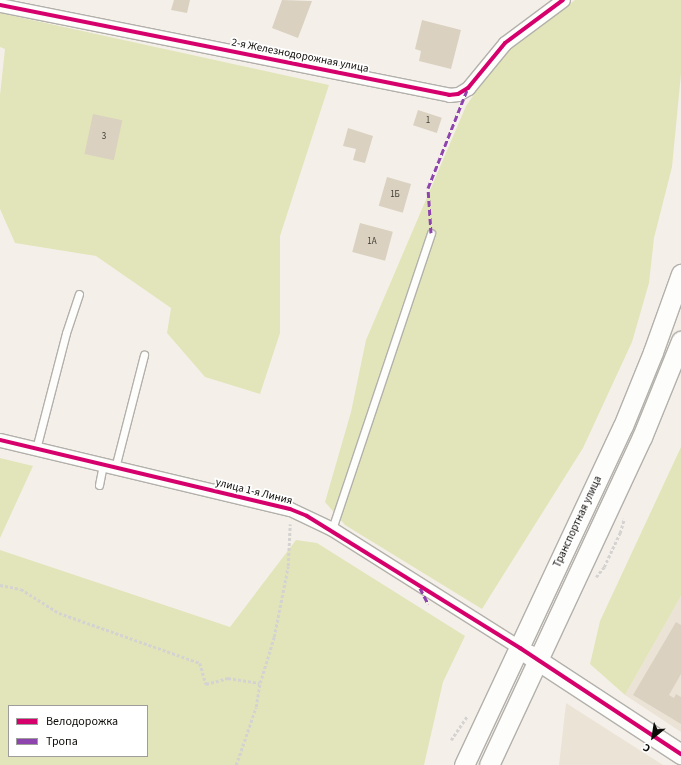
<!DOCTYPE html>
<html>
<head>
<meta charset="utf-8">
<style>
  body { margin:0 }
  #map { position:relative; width:681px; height:765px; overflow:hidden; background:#f4f0e9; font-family:"Source Sans 3",sans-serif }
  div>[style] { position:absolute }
  .built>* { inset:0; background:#ebe3d6 }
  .green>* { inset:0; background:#e2e5b9 }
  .building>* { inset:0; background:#dad1c0; transform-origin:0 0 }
  .path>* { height:2.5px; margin-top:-1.25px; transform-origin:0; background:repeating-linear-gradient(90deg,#d4d3d1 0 3px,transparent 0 5px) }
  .roads { filter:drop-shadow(1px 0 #b3b0ab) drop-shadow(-1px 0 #b3b0ab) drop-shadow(0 1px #b3b0ab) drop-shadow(0 -1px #b3b0ab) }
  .lane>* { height:7px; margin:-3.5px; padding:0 3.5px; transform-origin:3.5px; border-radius:3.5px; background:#fdfdfc }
  .street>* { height:13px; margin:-6.5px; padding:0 6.5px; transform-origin:6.5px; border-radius:6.5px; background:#fdfdfc }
  .secondary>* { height:19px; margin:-9.5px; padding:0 9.5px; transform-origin:9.5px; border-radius:9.5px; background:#fdfdfc }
  .quiet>* { height:3px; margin-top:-1.5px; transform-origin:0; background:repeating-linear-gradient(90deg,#8e44ad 0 6px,transparent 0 9px) }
  .cycleway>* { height:4px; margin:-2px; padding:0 2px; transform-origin:2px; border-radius:2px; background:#d6006c }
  span { translate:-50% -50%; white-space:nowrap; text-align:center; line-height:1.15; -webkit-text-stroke:3.5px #fff; paint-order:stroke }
  .number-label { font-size:9px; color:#403c35 }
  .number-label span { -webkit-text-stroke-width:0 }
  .street-label { font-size:11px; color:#0d0b07 }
  .legend { position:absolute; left:8px; top:705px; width:140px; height:52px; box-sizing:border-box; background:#fff; border:1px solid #9e9d9c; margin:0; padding:5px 7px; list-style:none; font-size:12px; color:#0d0b07 }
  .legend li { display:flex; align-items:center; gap:8px; height:20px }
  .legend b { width:20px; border:1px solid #9e9d9c }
  .north { position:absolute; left:633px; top:717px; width:40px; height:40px; -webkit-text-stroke:3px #fff; paint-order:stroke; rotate:210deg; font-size:11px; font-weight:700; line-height:16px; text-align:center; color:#0d0b07 }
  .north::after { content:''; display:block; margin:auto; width:14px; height:18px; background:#0d0b07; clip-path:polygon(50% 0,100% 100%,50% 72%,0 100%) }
</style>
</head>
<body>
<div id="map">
  <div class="built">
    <i style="clip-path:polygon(681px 596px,681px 732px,625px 695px)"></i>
    <i style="clip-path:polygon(566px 703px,663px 765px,559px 765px)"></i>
  </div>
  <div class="green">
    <i style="clip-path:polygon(575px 0,681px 0,681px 74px,672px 167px,654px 238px,649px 283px,632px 342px,583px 448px,482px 609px,345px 525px,325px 502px,351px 412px,366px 340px,466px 106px,499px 58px)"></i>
    <i style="clip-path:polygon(0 13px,329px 85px,280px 236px,280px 333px,260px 394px,205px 377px,167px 333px,171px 308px,96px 256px,15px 243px,0 209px,0 95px,5px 49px,0 47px)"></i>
    <i style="clip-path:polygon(681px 447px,681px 596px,625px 695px,590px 664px,600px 621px)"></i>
    <i style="clip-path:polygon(0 458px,33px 466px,0 538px)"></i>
    <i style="clip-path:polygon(evenodd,296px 540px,317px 543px,465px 636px,443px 682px,424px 765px,0 765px,0 550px,230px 627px,296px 540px,9px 706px,147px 706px,147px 756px,9px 756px,9px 706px)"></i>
  </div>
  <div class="building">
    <i style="clip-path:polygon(174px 0,190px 0,187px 13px,171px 10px)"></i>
    <i style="clip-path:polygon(282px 0,312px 1px,298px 38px,272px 28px)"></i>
    <i style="clip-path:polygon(422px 20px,461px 30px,451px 69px,419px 61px,421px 51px,415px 49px)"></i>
    <i style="left:418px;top:110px;width:25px;height:16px;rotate:18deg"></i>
    <i style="left:93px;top:114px;width:30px;height:41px;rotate:12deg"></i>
    <i style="clip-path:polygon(348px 128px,373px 136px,365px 163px,353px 160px,356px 149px,343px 146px)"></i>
    <i style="left:387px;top:177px;width:25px;height:30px;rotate:16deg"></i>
    <i style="left:360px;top:223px;width:34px;height:30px;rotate:15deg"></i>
    <i style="clip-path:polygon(676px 622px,681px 625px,681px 674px,669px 695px,674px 698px,676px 694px,681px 697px,681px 724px,633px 695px)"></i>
  </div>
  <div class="path">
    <i style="left:596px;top:577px;width:13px;rotate:-51deg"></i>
    <i style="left:604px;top:567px;width:38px;rotate:-65deg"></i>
    <i style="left:620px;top:533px;width:15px;rotate:-74deg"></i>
    <i style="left:0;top:585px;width:21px;rotate:11deg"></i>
    <i style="left:21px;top:589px;width:45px;rotate:32.3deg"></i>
    <i style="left:59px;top:613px;width:150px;rotate:19.5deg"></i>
    <i style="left:200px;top:663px;width:22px;rotate:74deg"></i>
    <i style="left:206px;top:684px;width:23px;rotate:-15deg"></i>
    <i style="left:228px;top:678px;width:32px;rotate:9deg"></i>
    <i style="left:451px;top:740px;width:29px;rotate:-56deg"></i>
    <i style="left:236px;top:765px;width:61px;rotate:-71deg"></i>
    <i style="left:256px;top:707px;width:24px;rotate:-81deg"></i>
    <i style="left:260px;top:683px;width:48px;rotate:-73.1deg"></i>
    <i style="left:274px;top:637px;width:72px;rotate:-78.8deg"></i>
    <i style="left:288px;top:566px;width:42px;rotate:-87.3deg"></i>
  </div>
  <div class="roads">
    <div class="lane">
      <i style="left:36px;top:449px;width:120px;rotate:-75.5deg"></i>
      <i style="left:66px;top:333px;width:41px;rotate:-71.6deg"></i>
      <i style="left:115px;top:468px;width:117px;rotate:-75.6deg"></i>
      <i style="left:99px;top:485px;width:20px;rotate:-79deg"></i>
      <i style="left:332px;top:529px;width:312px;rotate:-71.5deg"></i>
    </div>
    <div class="street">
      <i style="left:0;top:5px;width:458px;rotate:11.3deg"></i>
      <i style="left:449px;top:95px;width:9px;rotate:-6deg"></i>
      <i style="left:458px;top:94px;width:12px;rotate:-31deg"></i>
      <i style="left:468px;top:88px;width:58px;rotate:-50.6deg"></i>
      <i style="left:505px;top:43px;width:72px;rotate:-36.6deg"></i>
      <i style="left:0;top:440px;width:298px;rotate:13.4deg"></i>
      <i style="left:290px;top:509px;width:47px;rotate:25.5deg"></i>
      <i style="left:332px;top:529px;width:222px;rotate:32.3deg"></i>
    </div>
    <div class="secondary">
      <i style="left:528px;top:654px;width:183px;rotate:33.2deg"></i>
      <i style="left:464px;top:765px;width:374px;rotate:-64.9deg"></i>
      <i style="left:623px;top:426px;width:80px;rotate:-67.9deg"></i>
      <i style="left:653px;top:352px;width:83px;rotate:-70.3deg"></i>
      <i style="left:489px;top:765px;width:362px;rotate:-65deg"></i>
      <i style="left:642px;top:437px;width:104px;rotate:-67.9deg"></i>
    </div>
  </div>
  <div class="quiet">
    <i style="left:431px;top:233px;width:45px;rotate:-93.8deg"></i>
    <i style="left:428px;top:188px;width:105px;rotate:-68.3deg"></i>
    <i style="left:420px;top:588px;width:18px;rotate:63deg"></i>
  </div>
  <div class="cycleway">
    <i style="left:0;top:5px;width:458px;rotate:11.3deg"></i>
    <i style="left:449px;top:95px;width:9px;rotate:-6deg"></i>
    <i style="left:458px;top:94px;width:12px;rotate:-31deg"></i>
    <i style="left:468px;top:88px;width:58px;rotate:-50.6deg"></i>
    <i style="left:505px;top:43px;width:72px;rotate:-36.6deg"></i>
    <i style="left:0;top:440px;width:298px;rotate:13.4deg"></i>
    <i style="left:290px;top:509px;width:18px;rotate:22deg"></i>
    <i style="left:307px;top:516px;width:251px;rotate:31.8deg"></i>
    <i style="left:520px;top:648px;width:193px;rotate:33.4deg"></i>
  </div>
  <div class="number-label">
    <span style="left:428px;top:121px">1</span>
    <span style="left:104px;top:137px">3</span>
    <span style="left:395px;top:195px">1Б</span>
    <span style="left:372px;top:242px">1А</span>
  </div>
  <div class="street-label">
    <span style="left:300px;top:56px;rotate:11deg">2-я Железнодорожная улица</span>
    <span style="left:254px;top:492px;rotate:14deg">улица 1-я Линия</span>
    <span style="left:578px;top:522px;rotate:-65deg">Транспортная улица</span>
  </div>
  <ul class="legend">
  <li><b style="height:5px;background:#d6006c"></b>Велодорожка</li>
  <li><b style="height:5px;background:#8e44ad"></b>Тропа</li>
  </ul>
  <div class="north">С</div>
</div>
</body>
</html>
